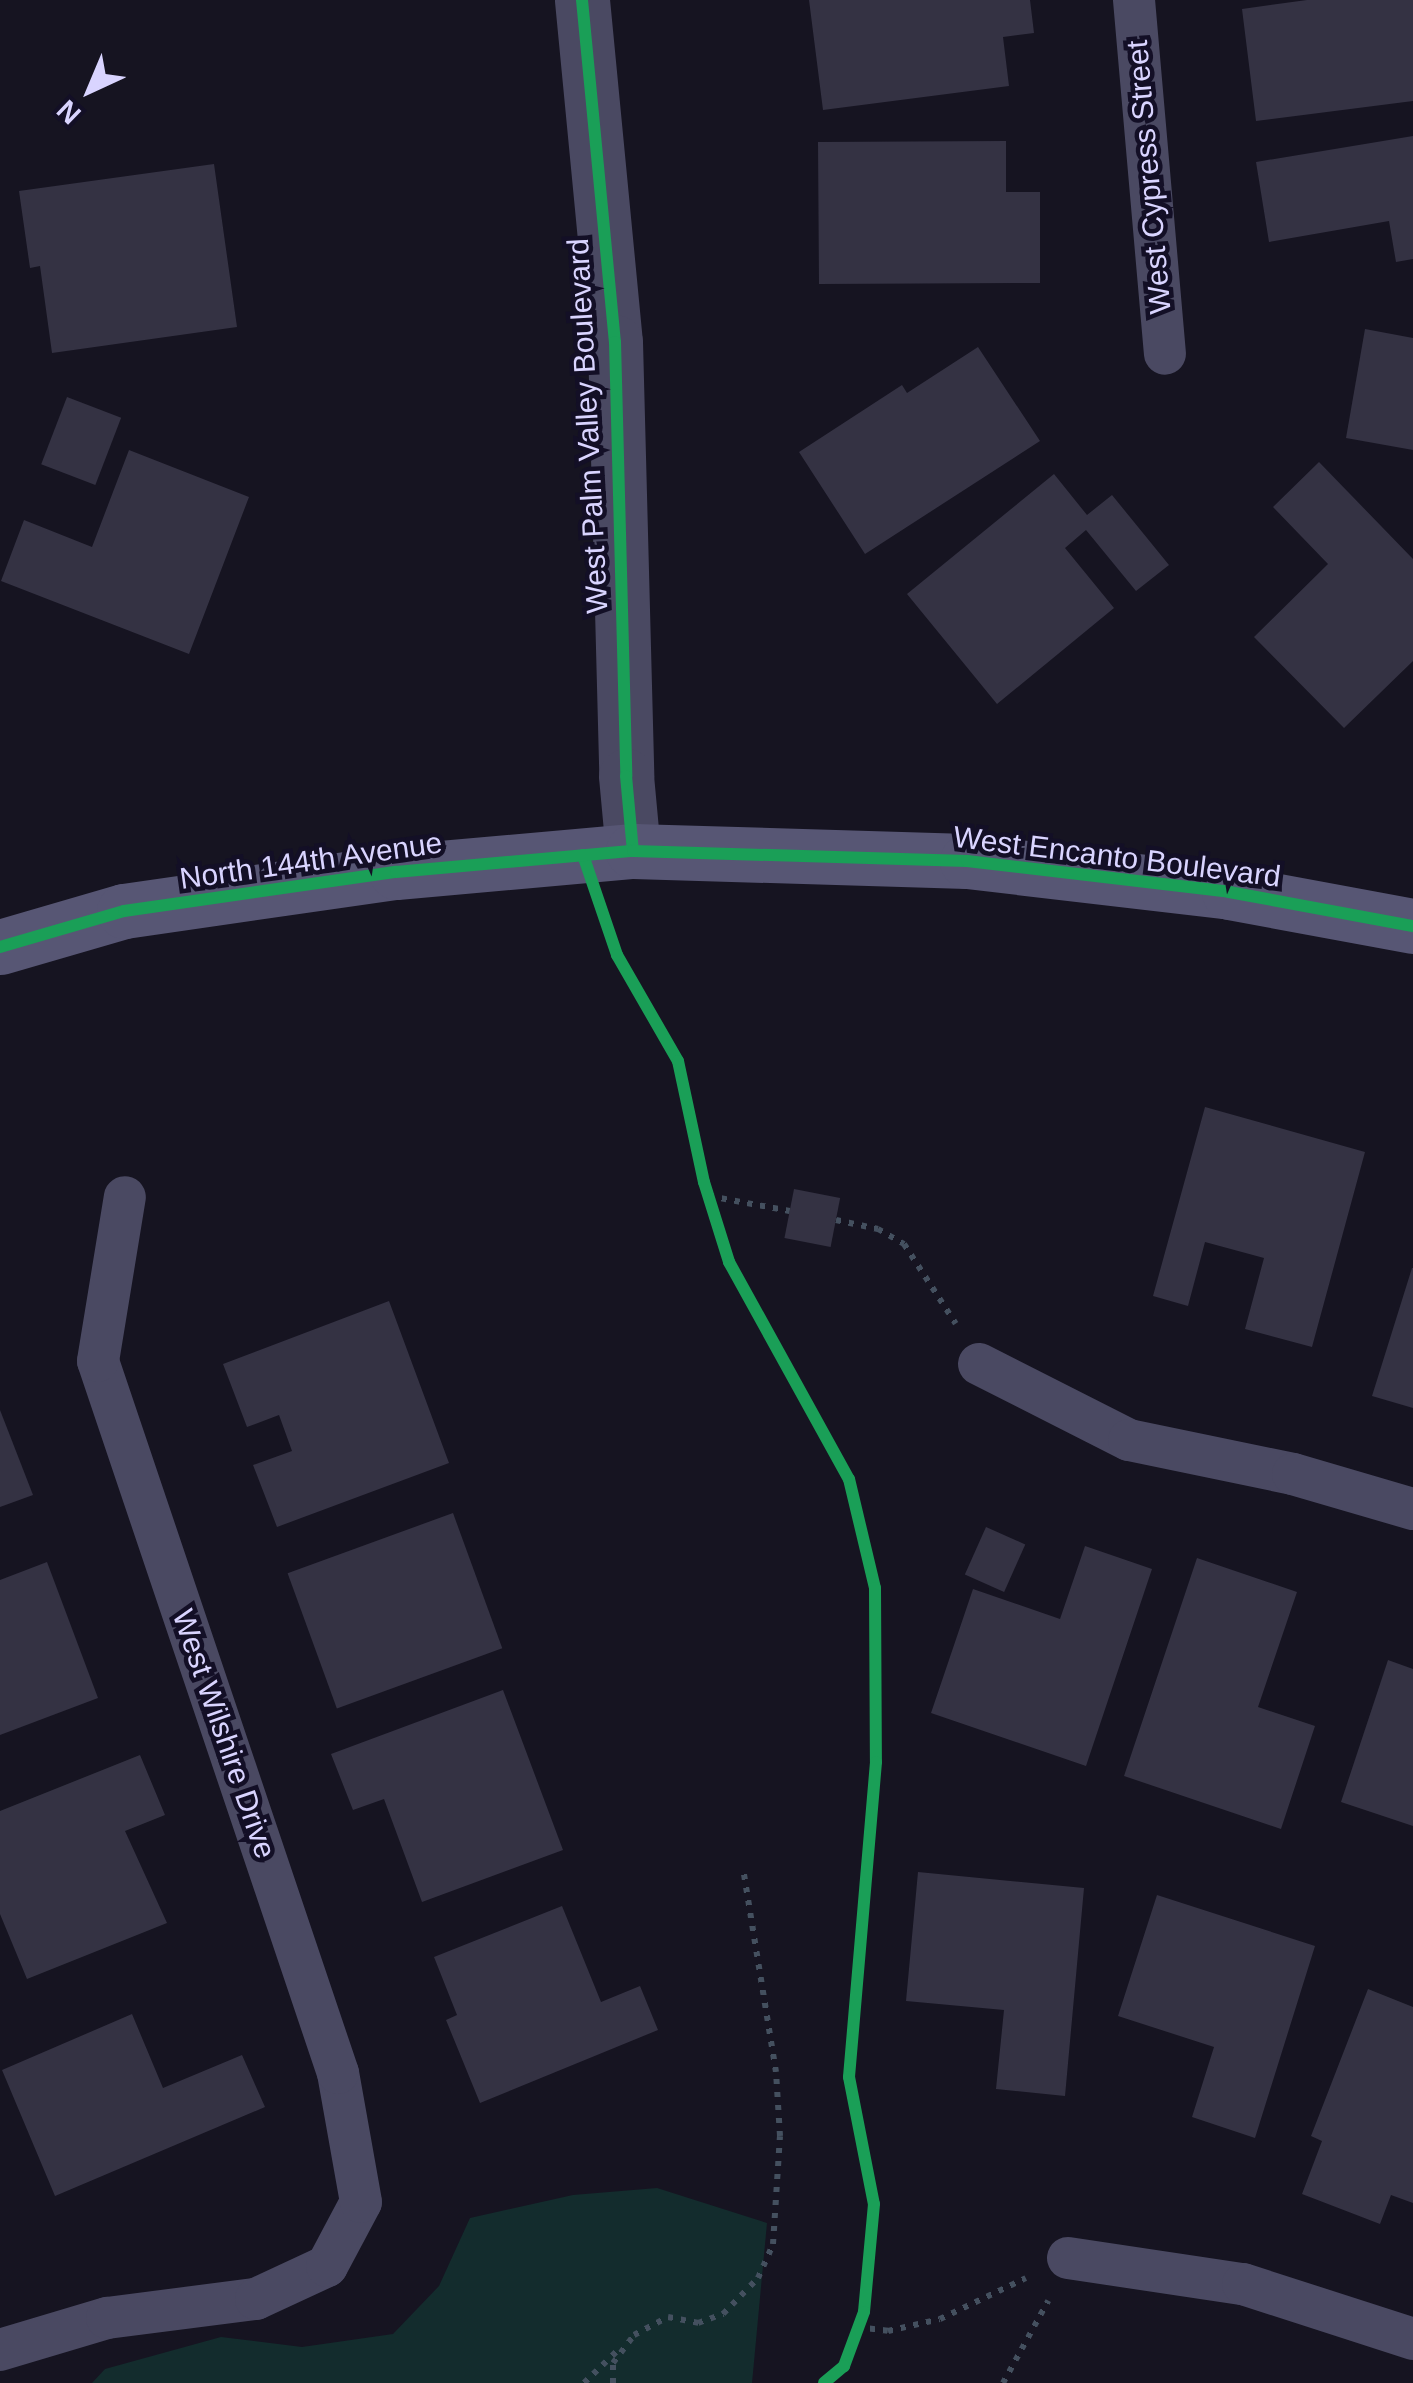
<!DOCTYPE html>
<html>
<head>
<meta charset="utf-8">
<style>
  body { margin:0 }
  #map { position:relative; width:1413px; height:2383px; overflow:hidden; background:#161421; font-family:Helvetica,sans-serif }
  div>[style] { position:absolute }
  .green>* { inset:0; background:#132c2d }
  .building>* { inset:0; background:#343243; transform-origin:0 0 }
  .path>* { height:6px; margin-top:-3px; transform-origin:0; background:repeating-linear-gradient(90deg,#44505f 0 5px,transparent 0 13px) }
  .minor>* { height:42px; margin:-21px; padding:0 21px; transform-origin:21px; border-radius:21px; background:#4a4962 }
  .tertiary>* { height:55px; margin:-27.5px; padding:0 27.5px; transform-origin:27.5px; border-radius:27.5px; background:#4a4962 }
  .secondary>* { height:55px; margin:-27.5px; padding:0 27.5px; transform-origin:27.5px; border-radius:27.5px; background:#575674 }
  .cycleway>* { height:12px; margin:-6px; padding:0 6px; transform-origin:6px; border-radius:6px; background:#1a9f57 }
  span { translate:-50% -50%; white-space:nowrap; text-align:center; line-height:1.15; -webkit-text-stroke:9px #130f26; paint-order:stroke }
  .street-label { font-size:30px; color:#d9d4ff }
  .north { position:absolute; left:40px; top:40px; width:100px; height:100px; -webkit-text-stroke:8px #130f26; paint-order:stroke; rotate:224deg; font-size:28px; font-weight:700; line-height:40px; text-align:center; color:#d9d4ff }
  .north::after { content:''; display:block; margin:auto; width:35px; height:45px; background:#d9d4ff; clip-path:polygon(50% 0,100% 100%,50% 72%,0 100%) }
</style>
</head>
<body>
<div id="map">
  <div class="green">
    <i style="clip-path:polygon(657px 2188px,767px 2223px,752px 2383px,92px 2383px,105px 2369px,221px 2337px,302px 2347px,393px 2334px,439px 2286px,470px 2218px,573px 2195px)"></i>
  </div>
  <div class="building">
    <i style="clip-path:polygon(809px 0,1030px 0,1034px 33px,1003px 37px,1009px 86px,823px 110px)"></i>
    <i style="clip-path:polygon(1307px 0,1413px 0,1413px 101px,1256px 121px,1242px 9px)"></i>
    <i style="clip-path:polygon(1413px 136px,1413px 259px,1396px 262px,1389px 221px,1269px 242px,1256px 162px)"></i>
    <i style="clip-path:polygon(1006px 141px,1006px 192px,1040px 192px,1040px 283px,819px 284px,818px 142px)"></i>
    <i style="clip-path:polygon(214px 164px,237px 327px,52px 353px,40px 266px,30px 268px,19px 191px)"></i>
    <i style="clip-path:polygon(1365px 329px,1413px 338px,1413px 450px,1346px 438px)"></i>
    <i style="clip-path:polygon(978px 347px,1040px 441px,865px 554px,799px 452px,902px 385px,907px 393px)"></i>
    <i style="left:67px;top:397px;width:58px;height:72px;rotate:21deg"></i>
    <i style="clip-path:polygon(129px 450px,249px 497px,189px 654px,1px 581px,24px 520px,92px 547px)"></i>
    <i style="clip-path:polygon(1319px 462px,1413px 559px,1413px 661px,1344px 728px,1254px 637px,1328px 564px,1273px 507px)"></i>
    <i style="clip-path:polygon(1054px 474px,1087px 515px,1112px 495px,1169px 565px,1136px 591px,1086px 530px,1065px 548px,1114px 608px,997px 704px,907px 594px)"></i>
    <i style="clip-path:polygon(1205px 1107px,1365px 1152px,1312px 1347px,1245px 1329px,1264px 1258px,1205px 1242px,1188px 1306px,1153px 1296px)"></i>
    <i style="left:794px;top:1189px;width:47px;height:50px;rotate:11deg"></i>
    <i style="clip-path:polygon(1412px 1268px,1413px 1268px,1413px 1408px,1372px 1396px)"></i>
    <i style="clip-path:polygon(389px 1301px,449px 1463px,277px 1527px,253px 1465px,292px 1451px,279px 1415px,247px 1427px,223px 1364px)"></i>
    <i style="clip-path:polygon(0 1410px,33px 1495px,0 1507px)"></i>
    <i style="left:453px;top:1513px;width:144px;height:176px;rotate:70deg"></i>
    <i style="left:986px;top:1527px;width:43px;height:52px;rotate:24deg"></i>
    <i style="clip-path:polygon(1085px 1546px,1152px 1569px,1086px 1766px,931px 1713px,973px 1589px,1060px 1619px)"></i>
    <i style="clip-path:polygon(1197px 1558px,1297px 1592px,1258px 1707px,1315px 1726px,1281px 1829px,1124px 1776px)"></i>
    <i style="clip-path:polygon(47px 1562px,98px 1698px,0 1735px,0 1580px)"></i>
    <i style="clip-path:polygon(1388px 1660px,1413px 1669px,1413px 1826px,1341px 1802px)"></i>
    <i style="clip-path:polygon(503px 1690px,563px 1850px,422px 1902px,384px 1799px,353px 1810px,331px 1754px)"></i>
    <i style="clip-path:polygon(140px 1755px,165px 1815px,125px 1831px,167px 1923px,27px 1979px,0 1914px,0 1811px)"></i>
    <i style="clip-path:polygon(918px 1872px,1084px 1888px,1065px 2096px,996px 2089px,1004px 2010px,906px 2001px)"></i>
    <i style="clip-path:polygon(1157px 1895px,1315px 1946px,1255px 2138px,1192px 2117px,1214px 2047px,1118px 2016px)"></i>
    <i style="clip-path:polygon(562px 1906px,601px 2002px,640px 1986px,658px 2030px,480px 2103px,446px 2020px,457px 2015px,434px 1957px)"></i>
    <i style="clip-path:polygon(1368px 1989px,1413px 2007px,1413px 2203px,1391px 2195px,1380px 2224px,1302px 2194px,1322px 2141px,1311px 2136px)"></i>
    <i style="clip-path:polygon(132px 2014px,163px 2088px,242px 2055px,265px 2107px,55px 2196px,2px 2070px)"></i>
  </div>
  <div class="path">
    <i style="left:709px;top:1196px;width:82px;rotate:10.5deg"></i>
    <i style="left:836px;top:1220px;width:43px;rotate:12.1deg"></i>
    <i style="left:878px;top:1229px;width:30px;rotate:30deg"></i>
    <i style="left:904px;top:1244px;width:95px;rotate:57deg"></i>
    <i style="left:857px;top:2327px;width:31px;rotate:7deg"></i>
    <i style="left:888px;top:2331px;width:53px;rotate:-13deg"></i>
    <i style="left:940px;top:2319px;width:95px;rotate:-25.5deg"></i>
    <i style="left:584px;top:2383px;width:46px;rotate:-44.1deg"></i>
    <i style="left:613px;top:2383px;width:20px;rotate:-90deg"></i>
    <i style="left:613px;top:2363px;width:35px;rotate:-53deg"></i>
    <i style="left:634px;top:2335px;width:38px;rotate:-28deg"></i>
    <i style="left:668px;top:2317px;width:31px;rotate:11deg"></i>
    <i style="left:698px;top:2323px;width:27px;rotate:-20deg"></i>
    <i style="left:723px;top:2314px;width:50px;rotate:-45.8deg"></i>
    <i style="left:758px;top:2278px;width:37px;rotate:-66deg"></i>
    <i style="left:773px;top:2244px;width:108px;rotate:-86.3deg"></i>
    <i style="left:780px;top:2136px;width:64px;rotate:-93.6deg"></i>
    <i style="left:776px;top:2072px;width:201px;rotate:-99.2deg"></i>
    <i style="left:1003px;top:2383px;width:94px;rotate:-61.2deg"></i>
  </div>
  <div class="minor">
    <i style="left:1134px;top:0;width:355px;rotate:85deg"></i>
    <i style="left:979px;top:1364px;width:168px;rotate:26.9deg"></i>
    <i style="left:1129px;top:1440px;width:167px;rotate:11.7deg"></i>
    <i style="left:1293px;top:1474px;width:125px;rotate:16.3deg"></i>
    <i style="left:1068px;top:2258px;width:177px;rotate:8.5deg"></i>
    <i style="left:1243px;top:2284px;width:179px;rotate:17.9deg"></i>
    <i style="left:0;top:2350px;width:112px;rotate:-16.7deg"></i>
    <i style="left:107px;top:2318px;width:150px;rotate:-7.3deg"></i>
    <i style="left:256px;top:2299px;width:78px;rotate:-24.9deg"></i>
    <i style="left:327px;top:2266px;width:72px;rotate:-62deg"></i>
    <i style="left:361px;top:2202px;width:131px;rotate:-100.1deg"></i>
    <i style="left:338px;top:2073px;width:751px;rotate:-108.63deg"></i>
    <i style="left:98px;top:1361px;width:166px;rotate:-80.7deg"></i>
  </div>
  <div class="tertiary">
    <i style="left:582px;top:0;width:344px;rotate:84.5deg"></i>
    <i style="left:615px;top:342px;width:434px;rotate:88.5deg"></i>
    <i style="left:626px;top:776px;width:75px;rotate:84.7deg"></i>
  </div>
  <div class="secondary">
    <i style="left:0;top:947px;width:129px;rotate:-16.2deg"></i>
    <i style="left:124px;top:911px;width:275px;rotate:-8.2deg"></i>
    <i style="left:396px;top:872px;width:238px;rotate:-5.1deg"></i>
    <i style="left:633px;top:851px;width:334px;rotate:1.7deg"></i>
    <i style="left:967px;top:861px;width:264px;rotate:6.7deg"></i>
    <i style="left:1229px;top:892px;width:187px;rotate:10.5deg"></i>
  </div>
  <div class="cycleway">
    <i style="left:582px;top:0;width:344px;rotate:84.5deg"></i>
    <i style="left:615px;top:342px;width:434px;rotate:88.5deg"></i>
    <i style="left:626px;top:776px;width:75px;rotate:84.7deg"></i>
    <i style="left:583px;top:855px;width:106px;rotate:71.2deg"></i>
    <i style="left:617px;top:955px;width:122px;rotate:60.1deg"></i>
    <i style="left:678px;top:1061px;width:124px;rotate:77.9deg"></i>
    <i style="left:704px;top:1182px;width:84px;rotate:72.6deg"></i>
    <i style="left:729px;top:1262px;width:248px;rotate:61.1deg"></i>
    <i style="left:849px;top:1479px;width:112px;rotate:76.6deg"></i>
    <i style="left:875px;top:1588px;width:174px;rotate:89.7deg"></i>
    <i style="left:876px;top:1762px;width:316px;rotate:94.9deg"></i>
    <i style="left:849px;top:2077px;width:129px;rotate:78.9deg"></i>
    <i style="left:874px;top:2204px;width:108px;rotate:95.3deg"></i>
    <i style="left:864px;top:2312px;width:58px;rotate:110.3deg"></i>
    <i style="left:844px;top:2366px;width:26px;rotate:140deg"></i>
    <i style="left:0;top:947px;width:129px;rotate:-16.2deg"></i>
    <i style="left:124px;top:911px;width:275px;rotate:-8.2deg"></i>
    <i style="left:396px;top:872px;width:238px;rotate:-5.1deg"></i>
    <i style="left:633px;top:851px;width:334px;rotate:1.7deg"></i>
    <i style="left:967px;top:861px;width:264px;rotate:6.7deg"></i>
    <i style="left:1229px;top:892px;width:187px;rotate:10.5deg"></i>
  </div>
  <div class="street-label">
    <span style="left:1149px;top:177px;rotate:-95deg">West Cypress Street</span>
    <span style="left:588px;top:426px;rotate:-93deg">West Palm Valley Boulevard</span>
    <span style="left:1117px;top:857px;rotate:7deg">West Encanto Boulevard</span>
    <span style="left:311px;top:861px;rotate:-8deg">North 144th Avenue</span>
    <span style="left:224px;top:1734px;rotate:71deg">West Wilshire Drive</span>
  </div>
  <div class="north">N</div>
</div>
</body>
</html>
